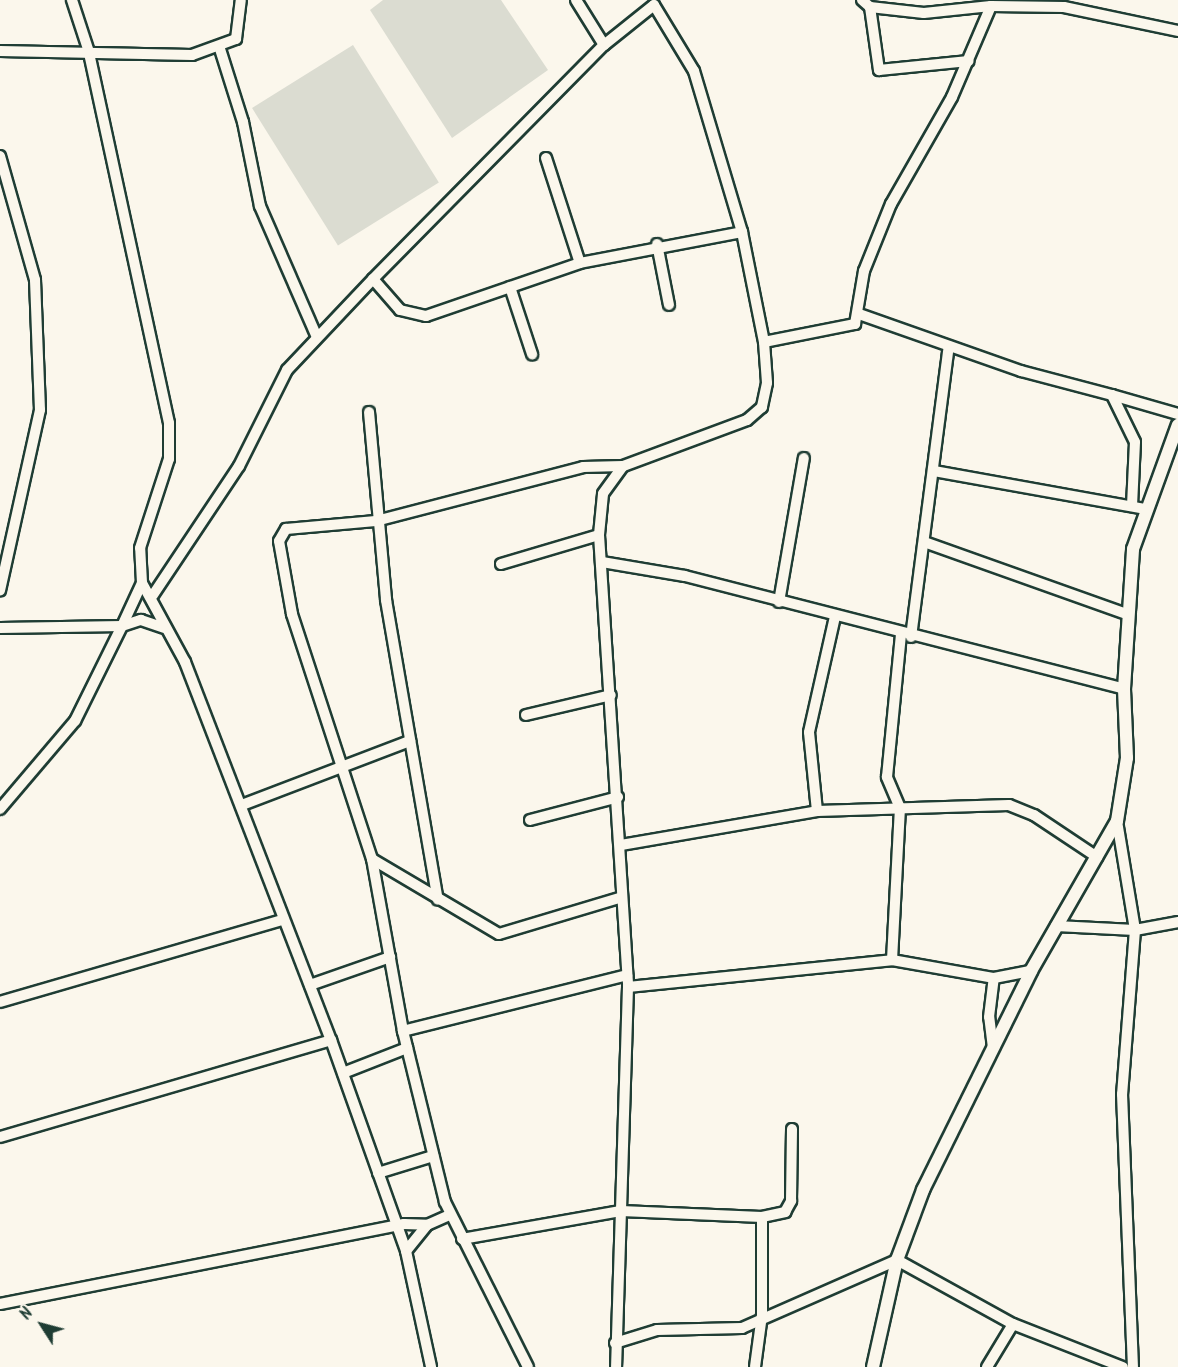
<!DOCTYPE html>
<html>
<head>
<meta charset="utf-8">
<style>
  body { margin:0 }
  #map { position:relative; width:1178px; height:1367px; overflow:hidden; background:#fbf7ec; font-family:Kalam,sans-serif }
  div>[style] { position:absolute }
  .green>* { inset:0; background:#dbdcd1; transform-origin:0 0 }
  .roads { filter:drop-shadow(2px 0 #1f3d34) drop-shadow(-2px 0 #1f3d34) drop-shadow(0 2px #1f3d34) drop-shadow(0 -2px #1f3d34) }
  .minor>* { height:10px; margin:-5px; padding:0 5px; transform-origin:5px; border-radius:5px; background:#fbf7ec }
  .tertiary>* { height:12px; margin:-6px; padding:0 6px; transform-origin:6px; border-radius:6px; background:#fbf7ec }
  span { translate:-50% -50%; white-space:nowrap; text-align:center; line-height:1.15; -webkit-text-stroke:4.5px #fbf7ec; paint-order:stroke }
  .north { position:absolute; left:12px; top:1295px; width:60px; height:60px; -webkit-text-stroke:4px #fbf7ec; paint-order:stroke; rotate:306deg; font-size:16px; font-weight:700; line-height:24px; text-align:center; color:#1f3d34 }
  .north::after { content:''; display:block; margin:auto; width:21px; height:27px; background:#1f3d34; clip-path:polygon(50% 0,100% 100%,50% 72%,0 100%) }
</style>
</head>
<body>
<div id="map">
  <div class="green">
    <i style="clip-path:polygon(383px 0,501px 0,548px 70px,452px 138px,370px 10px)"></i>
    <i style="left:353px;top:45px;width:162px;height:119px;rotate:58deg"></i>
  </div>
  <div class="roads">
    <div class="minor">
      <i style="left:576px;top:0;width:53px;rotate:58.1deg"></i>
      <i style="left:604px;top:45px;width:64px;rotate:-38.7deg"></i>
      <i style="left:654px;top:5px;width:77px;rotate:58.8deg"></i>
      <i style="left:694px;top:71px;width:168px;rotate:73.4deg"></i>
      <i style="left:742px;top:232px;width:112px;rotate:78.7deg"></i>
      <i style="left:764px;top:342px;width:41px;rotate:85.8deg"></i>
      <i style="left:767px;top:383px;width:25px;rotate:102deg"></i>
      <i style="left:762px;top:407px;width:20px;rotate:139deg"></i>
      <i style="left:747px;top:420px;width:132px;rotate:159.6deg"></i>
      <i style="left:623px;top:466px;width:34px;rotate:126deg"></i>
      <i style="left:603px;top:494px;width:41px;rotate:95.6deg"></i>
      <i style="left:599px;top:535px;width:453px;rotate:86.3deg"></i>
      <i style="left:628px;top:987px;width:380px;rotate:91.8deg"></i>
      <i style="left:862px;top:0;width:11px;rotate:41deg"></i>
      <i style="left:870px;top:7px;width:54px;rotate:6.3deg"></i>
      <i style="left:924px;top:13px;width:67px;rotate:-6deg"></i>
      <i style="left:870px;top:7px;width:64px;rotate:81.9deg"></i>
      <i style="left:879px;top:70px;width:90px;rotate:-5.7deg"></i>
      <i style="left:220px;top:49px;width:77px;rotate:72.5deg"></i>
      <i style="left:243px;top:122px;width:86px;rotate:78.6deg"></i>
      <i style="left:260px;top:206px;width:141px;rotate:66.5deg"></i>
      <i style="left:0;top:51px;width:192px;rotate:1.2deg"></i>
      <i style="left:192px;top:55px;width:47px;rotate:-20deg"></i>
      <i style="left:236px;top:39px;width:39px;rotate:-83deg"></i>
      <i style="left:0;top:156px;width:129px;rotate:74.2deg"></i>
      <i style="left:35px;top:280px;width:130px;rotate:87.8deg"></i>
      <i style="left:40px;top:410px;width:185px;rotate:102.5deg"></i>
      <i style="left:546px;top:158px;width:110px;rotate:72.1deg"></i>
      <i style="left:657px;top:244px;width:62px;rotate:78.9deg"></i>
      <i style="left:373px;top:279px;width:329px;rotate:-45.4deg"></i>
      <i style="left:510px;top:287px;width:71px;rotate:71.8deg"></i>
      <i style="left:859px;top:314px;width:172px;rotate:19.4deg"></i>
      <i style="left:1021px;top:371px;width:94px;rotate:14.8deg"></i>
      <i style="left:1112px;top:395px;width:52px;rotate:63.9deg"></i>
      <i style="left:1135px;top:442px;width:63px;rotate:92.7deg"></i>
      <i style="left:764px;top:342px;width:93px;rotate:-11.2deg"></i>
      <i style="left:855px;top:324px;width:54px;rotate:-80.4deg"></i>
      <i style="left:864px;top:271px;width:72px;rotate:-68.1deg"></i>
      <i style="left:891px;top:204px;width:123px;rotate:-60.3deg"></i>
      <i style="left:952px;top:97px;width:99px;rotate:-66.8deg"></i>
      <i style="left:991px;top:6px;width:73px;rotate:0.8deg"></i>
      <i style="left:1064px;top:7px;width:116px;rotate:11.9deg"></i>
      <i style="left:1112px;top:395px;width:69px;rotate:16.1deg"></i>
      <i style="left:369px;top:412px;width:189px;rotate:84.8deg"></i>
      <i style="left:386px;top:600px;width:304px;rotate:80.2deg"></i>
      <i style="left:934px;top:471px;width:214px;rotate:10.2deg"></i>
      <i style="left:927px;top:543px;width:214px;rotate:19.6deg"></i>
      <i style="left:602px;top:562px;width:84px;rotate:9.6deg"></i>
      <i style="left:685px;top:576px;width:453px;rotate:14.4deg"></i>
      <i style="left:501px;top:564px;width:102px;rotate:-16.5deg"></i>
      <i style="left:142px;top:583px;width:90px;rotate:61.4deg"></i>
      <i style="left:185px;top:662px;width:405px;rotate:68.9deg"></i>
      <i style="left:331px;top:1040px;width:224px;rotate:70.4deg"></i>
      <i style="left:406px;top:1251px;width:119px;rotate:77.8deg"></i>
      <i style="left:153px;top:595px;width:155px;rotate:-56.3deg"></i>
      <i style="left:239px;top:466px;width:107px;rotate:-63.4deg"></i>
      <i style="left:287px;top:370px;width:125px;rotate:-46.6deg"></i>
      <i style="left:373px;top:279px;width:41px;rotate:48.9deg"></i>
      <i style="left:400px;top:310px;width:27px;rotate:13deg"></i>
      <i style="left:426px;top:316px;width:163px;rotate:-19deg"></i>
      <i style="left:580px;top:263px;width:165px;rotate:-10.8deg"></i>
      <i style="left:779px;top:602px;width:146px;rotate:-80.2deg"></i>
      <i style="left:0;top:628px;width:122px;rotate:-0.9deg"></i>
      <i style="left:122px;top:626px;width:47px;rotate:-65.1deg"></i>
      <i style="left:142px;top:583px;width:35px;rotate:-93deg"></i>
      <i style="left:140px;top:548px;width:94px;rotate:-72deg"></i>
      <i style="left:169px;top:459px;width:36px;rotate:-90deg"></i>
      <i style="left:169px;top:423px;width:380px;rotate:-102.2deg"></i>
      <i style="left:89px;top:52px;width:55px;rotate:-108.1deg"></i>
      <i style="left:911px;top:637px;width:293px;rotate:-82.6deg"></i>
      <i style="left:526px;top:715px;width:87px;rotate:-13.2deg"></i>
      <i style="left:242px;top:805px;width:180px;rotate:-20.9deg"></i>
      <i style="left:0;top:809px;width:116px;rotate:-49.6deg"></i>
      <i style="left:75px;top:721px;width:106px;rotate:-63.7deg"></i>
      <i style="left:122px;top:626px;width:20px;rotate:-18deg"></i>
      <i style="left:141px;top:620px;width:24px;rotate:19deg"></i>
      <i style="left:817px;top:811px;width:79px;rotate:-95.8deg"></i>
      <i style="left:809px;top:732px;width:118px;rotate:-77.3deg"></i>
      <i style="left:530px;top:820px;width:91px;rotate:-14.6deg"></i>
      <i style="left:1117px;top:821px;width:110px;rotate:80.6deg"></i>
      <i style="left:1135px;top:930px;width:44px;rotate:-10.5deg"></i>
      <i style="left:621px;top:845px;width:199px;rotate:-9.8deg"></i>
      <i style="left:817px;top:811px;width:192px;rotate:-1.8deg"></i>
      <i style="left:1009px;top:805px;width:27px;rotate:22deg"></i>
      <i style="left:1034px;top:815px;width:76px;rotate:33.7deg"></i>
      <i style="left:372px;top:859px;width:147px;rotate:30.6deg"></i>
      <i style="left:499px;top:934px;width:128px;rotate:-16.7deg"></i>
      <i style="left:1056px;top:926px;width:79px;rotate:2.9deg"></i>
      <i style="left:1135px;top:930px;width:165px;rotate:94.5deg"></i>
      <i style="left:1122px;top:1094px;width:273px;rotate:87.7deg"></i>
      <i style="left:892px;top:960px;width:152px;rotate:-87deg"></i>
      <i style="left:900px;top:808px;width:34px;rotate:-113deg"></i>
      <i style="left:887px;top:777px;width:144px;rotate:-84.4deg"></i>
      <i style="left:310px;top:985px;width:85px;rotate:-19.3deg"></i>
      <i style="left:628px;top:987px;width:265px;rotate:-5.8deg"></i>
      <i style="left:892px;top:960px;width:104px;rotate:10deg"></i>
      <i style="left:994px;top:978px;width:38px;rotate:-11deg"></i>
      <i style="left:0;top:1002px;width:295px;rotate:-16.2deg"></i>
      <i style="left:403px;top:1031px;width:231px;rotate:-14deg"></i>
      <i style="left:993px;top:1048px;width:31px;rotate:-97deg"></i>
      <i style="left:989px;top:1017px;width:39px;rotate:-83deg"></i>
      <i style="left:343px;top:1073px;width:69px;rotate:-21.3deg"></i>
      <i style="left:0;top:1137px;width:345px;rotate:-16.3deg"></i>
      <i style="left:378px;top:1173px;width:58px;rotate:-17.2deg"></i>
      <i style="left:762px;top:1217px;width:24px;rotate:-12deg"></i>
      <i style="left:785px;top:1212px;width:13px;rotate:-61deg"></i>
      <i style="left:791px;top:1201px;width:72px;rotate:-89.2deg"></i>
      <i style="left:462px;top:1239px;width:161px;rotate:-10deg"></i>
      <i style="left:621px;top:1211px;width:141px;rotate:2.4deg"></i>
      <i style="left:762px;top:1217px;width:98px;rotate:90deg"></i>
      <i style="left:762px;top:1315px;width:52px;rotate:97.7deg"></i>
      <i style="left:406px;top:1251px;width:33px;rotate:-51deg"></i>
      <i style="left:0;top:1304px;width:412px;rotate:-11.2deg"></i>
      <i style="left:404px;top:1224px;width:23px;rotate:2deg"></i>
      <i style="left:427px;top:1225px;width:24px;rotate:-24deg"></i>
      <i style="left:615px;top:1343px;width:44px;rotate:-17.2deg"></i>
      <i style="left:657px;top:1330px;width:85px;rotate:-1.3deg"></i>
      <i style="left:742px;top:1328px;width:169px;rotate:-23.7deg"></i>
      <i style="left:897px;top:1260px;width:132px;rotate:28.9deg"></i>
      <i style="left:1013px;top:1324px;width:118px;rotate:21.4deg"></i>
      <i style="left:528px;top:1367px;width:185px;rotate:-116.7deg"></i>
      <i style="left:445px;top:1202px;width:176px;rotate:-103.8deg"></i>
      <i style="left:403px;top:1031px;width:175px;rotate:-100.2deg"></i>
      <i style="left:372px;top:859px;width:258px;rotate:-108.1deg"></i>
      <i style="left:292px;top:614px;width:74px;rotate:-100.1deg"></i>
      <i style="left:279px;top:541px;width:14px;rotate:-60deg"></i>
      <i style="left:286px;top:529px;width:90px;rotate:-5.1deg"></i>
      <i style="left:376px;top:521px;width:214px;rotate:-14.6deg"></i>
      <i style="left:583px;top:467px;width:40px;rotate:-1.4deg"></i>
      <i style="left:987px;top:1367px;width:50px;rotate:-58.8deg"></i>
    </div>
    <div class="tertiary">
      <i style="left:873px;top:1367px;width:110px;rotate:-77.4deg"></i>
      <i style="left:897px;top:1260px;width:75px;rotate:-69.6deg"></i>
      <i style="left:923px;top:1190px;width:244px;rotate:-63.7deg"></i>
      <i style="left:1031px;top:971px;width:173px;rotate:-60.2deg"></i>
      <i style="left:1117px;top:821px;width:64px;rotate:-81deg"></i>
      <i style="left:1127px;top:758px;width:69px;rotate:-92.5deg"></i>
      <i style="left:1124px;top:689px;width:140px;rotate:-86.3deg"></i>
      <i style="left:1133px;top:549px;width:132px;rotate:-70.1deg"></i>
    </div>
  </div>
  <div class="north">N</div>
</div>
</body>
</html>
